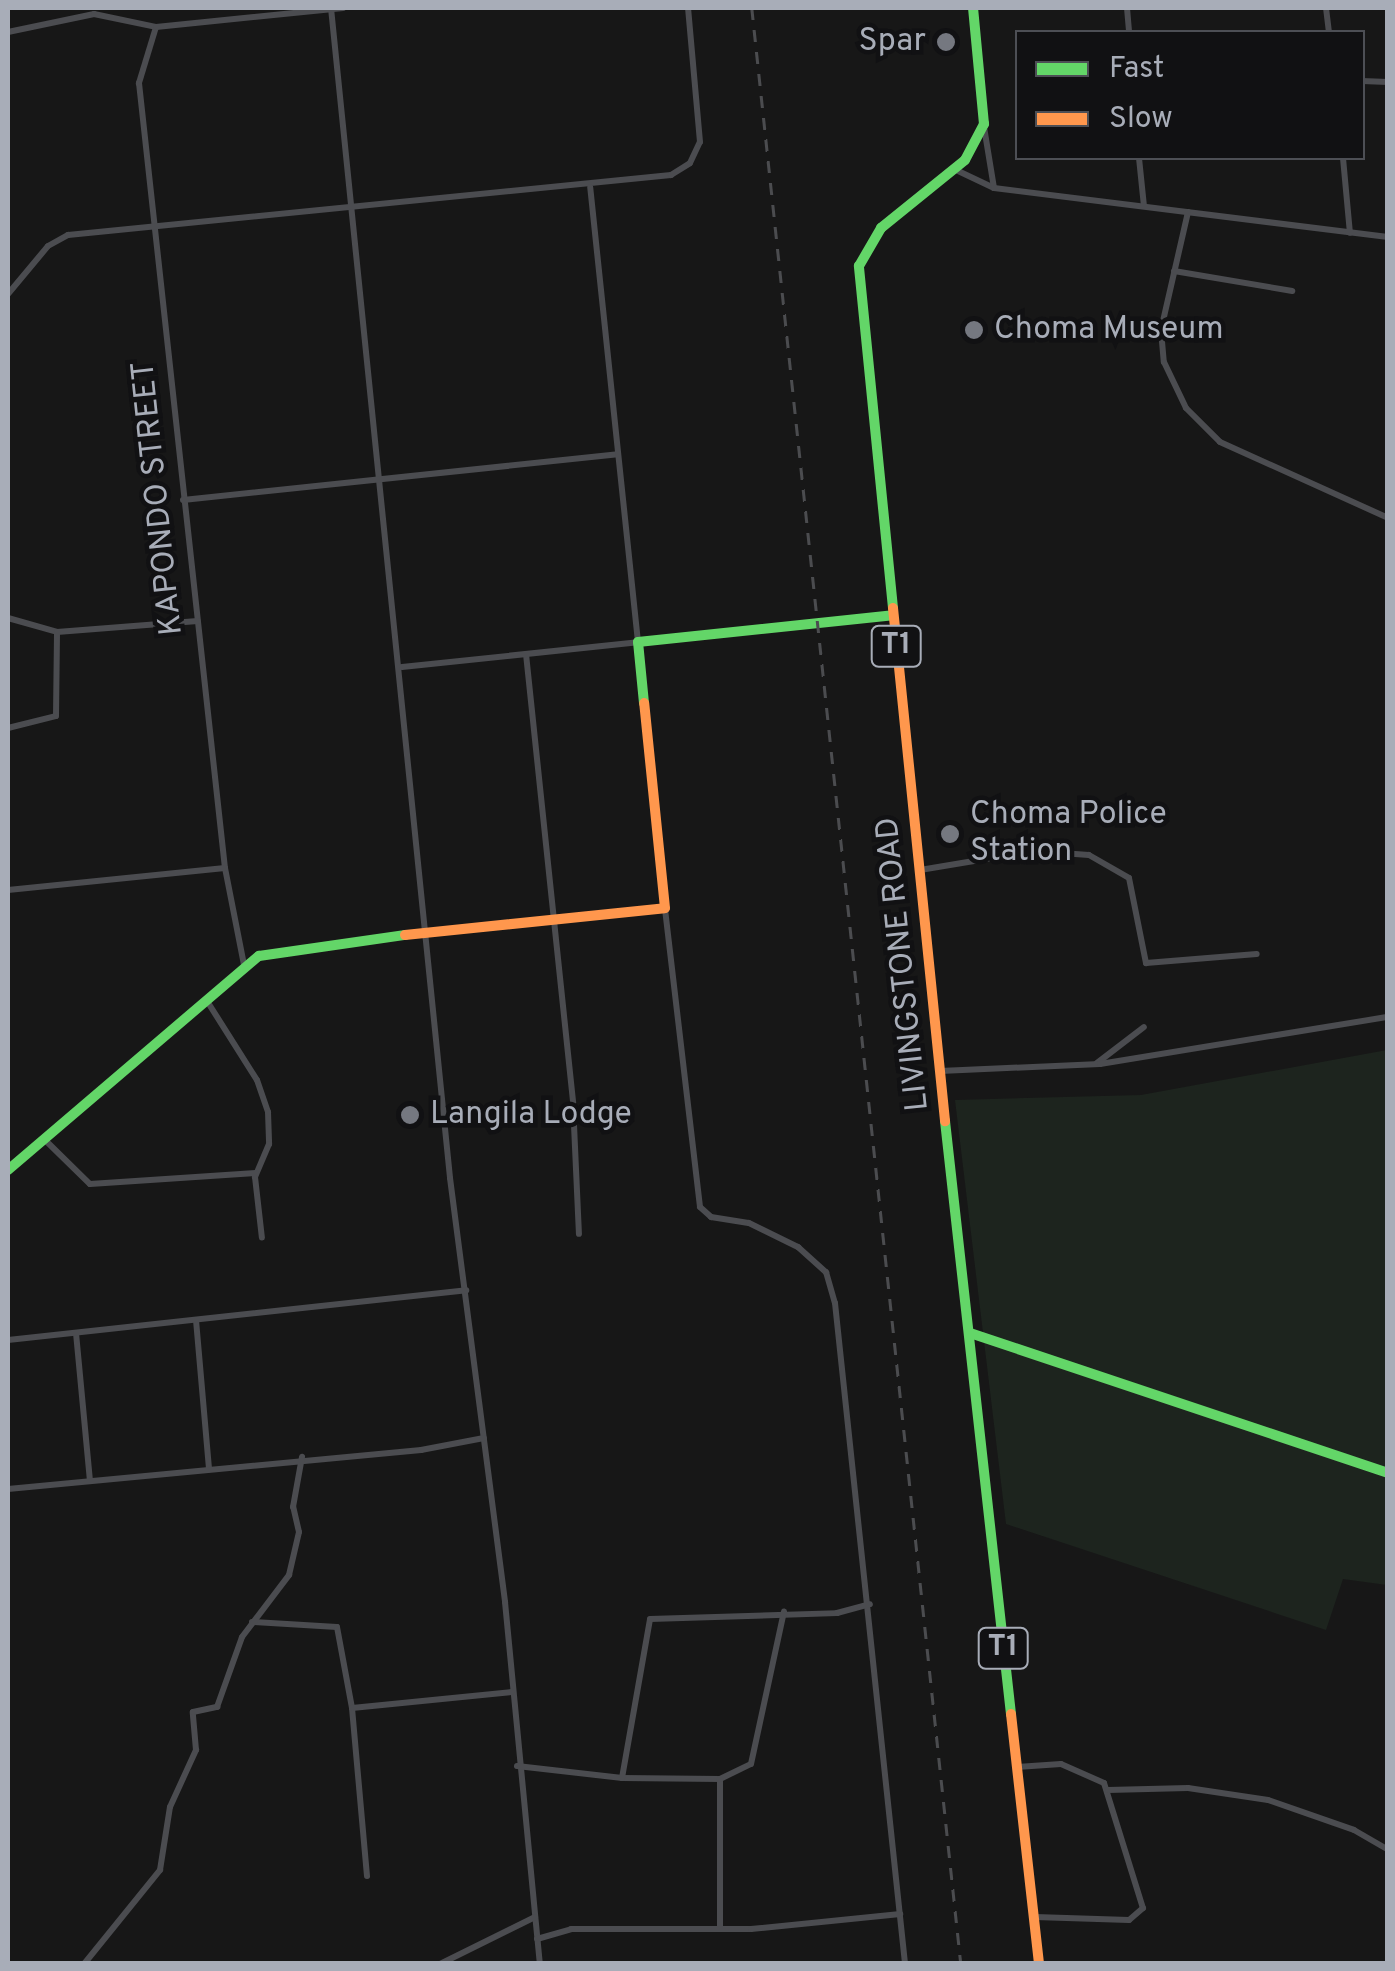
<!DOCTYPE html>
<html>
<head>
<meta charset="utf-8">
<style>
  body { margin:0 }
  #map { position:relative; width:1395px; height:1971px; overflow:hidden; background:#171717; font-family:Overpass,sans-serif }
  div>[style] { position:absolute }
  .green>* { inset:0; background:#1d241e }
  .street>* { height:6px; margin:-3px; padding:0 3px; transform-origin:3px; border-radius:3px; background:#4b4c50 }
  .fast>* { height:10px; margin:-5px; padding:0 5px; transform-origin:5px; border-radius:5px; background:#63d668 }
  .slow>* { height:10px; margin:-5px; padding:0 5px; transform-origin:5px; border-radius:5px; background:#ff974d }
  .rail>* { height:2.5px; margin-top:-1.25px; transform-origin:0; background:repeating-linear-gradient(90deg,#4b4c4f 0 12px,transparent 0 22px) }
  .dots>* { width:28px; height:28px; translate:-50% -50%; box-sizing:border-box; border:5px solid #111113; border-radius:50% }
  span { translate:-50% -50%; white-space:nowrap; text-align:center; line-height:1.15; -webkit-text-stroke:9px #111113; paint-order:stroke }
  .shield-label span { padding:2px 8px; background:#111113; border:2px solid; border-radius:8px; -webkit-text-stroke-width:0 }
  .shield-label { font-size:30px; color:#a8adb8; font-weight:700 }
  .poi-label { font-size:32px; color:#a8adb8 }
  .right { translate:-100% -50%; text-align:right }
  .left { translate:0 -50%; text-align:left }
  .street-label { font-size:32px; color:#a8adb8 }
  .frame { position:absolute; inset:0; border:10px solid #a8adb8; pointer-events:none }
  .legend { position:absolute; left:1015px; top:30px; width:350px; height:130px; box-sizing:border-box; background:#111113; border:2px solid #4d4f55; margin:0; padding:12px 18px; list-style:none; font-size:30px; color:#a8adb8 }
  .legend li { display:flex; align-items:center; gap:20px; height:50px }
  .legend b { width:50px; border:2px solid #4d4f55 }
</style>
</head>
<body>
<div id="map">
  <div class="green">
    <i style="clip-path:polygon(1387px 1050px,1387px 1585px,1343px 1579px,1326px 1630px,1006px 1524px,955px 1100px,1141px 1095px)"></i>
  </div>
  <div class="street">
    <i style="left:331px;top:8px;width:1176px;rotate:84.19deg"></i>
    <i style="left:450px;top:1178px;width:428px;rotate:82.6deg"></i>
    <i style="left:505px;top:1602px;width:364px;rotate:84.5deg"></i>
    <i style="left:1127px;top:8px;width:24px;rotate:85deg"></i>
    <i style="left:1326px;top:8px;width:24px;rotate:83deg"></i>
    <i style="left:156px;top:27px;width:59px;rotate:106.9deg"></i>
    <i style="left:139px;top:83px;width:790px;rotate:83.75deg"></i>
    <i style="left:225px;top:868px;width:99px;rotate:78.9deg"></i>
    <i style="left:8px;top:32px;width:88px;rotate:-11.8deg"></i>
    <i style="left:94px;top:14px;width:63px;rotate:11.8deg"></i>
    <i style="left:156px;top:27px;width:188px;rotate:-5.8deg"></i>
    <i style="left:1362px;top:81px;width:26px;rotate:2deg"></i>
    <i style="left:1139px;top:158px;width:48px;rotate:84.1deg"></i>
    <i style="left:1343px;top:158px;width:75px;rotate:84.7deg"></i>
    <i style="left:956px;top:170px;width:42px;rotate:25.3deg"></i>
    <i style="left:994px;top:188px;width:62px;rotate:-99.3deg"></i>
    <i style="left:994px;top:188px;width:397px;rotate:7.1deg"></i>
    <i style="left:1188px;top:212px;width:121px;rotate:102.9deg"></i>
    <i style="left:1161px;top:330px;width:32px;rotate:85deg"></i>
    <i style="left:1164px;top:362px;width:51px;rotate:64.4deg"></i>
    <i style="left:1186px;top:408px;width:48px;rotate:45deg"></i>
    <i style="left:1220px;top:442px;width:184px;rotate:24.3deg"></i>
    <i style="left:1174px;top:271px;width:120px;rotate:9.6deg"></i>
    <i style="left:8px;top:294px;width:62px;rotate:-50.2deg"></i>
    <i style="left:48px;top:246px;width:23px;rotate:-29deg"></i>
    <i style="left:68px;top:235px;width:606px;rotate:-5.68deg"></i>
    <i style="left:671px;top:175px;width:22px;rotate:-32deg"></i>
    <i style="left:690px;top:163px;width:23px;rotate:-65deg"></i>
    <i style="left:700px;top:142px;width:135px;rotate:-95.1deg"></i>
    <i style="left:183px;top:500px;width:437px;rotate:-6deg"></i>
    <i style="left:8px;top:618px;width:51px;rotate:15.9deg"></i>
    <i style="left:57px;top:632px;width:141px;rotate:-4.5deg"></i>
    <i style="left:526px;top:654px;width:451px;rotate:84deg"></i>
    <i style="left:573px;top:1103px;width:131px;rotate:87.4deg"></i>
    <i style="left:402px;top:667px;width:237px;rotate:-6deg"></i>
    <i style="left:638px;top:642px;width:457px;rotate:-96deg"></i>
    <i style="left:8px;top:728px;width:49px;rotate:-14deg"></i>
    <i style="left:56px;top:716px;width:84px;rotate:-89.3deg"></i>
    <i style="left:920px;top:870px;width:116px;rotate:-9.5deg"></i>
    <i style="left:1034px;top:851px;width:55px;rotate:4.2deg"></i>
    <i style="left:1089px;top:855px;width:46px;rotate:29.9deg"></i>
    <i style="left:1129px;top:878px;width:87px;rotate:78.7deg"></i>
    <i style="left:1146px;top:963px;width:111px;rotate:-4.6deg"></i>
    <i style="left:8px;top:890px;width:218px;rotate:-5.8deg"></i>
    <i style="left:665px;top:909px;width:300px;rotate:83.3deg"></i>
    <i style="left:700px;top:1207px;width:15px;rotate:42deg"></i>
    <i style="left:711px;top:1217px;width:38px;rotate:9deg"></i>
    <i style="left:749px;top:1223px;width:55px;rotate:26.1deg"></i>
    <i style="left:798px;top:1247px;width:38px;rotate:42deg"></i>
    <i style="left:826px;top:1272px;width:32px;rotate:74deg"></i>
    <i style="left:835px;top:1303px;width:665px;rotate:83.95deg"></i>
    <i style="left:207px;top:1001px;width:93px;rotate:57.7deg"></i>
    <i style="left:257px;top:1080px;width:34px;rotate:71deg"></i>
    <i style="left:268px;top:1112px;width:32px;rotate:88deg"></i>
    <i style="left:269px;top:1144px;width:36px;rotate:113deg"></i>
    <i style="left:255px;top:1177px;width:61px;rotate:83.5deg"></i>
    <i style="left:1097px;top:1063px;width:59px;rotate:-37.5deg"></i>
    <i style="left:940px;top:1071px;width:160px;rotate:-2.5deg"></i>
    <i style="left:1100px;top:1064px;width:292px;rotate:-9.3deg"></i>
    <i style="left:44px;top:1139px;width:64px;rotate:44.4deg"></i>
    <i style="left:90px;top:1184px;width:166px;rotate:-3.8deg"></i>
    <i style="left:196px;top:1320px;width:149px;rotate:85deg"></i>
    <i style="left:76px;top:1333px;width:148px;rotate:84.6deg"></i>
    <i style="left:8px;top:1340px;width:461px;rotate:-6.2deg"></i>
    <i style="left:8px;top:1489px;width:415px;rotate:-5.4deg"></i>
    <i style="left:421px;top:1450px;width:64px;rotate:-10.8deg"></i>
    <i style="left:252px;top:1622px;width:85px;rotate:3.4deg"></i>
    <i style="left:337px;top:1627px;width:82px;rotate:79.5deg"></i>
    <i style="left:517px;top:1766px;width:106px;rotate:6.5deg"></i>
    <i style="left:622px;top:1778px;width:98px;rotate:0.6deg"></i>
    <i style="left:720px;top:1779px;width:149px;rotate:90deg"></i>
    <i style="left:1017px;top:1767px;width:44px;rotate:-3.9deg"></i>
    <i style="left:1061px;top:1764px;width:47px;rotate:23.8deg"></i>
    <i style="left:1104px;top:1783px;width:131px;rotate:72.7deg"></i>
    <i style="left:1143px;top:1908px;width:18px;rotate:139deg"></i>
    <i style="left:1129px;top:1920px;width:94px;rotate:-178.2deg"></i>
    <i style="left:622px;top:1778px;width:161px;rotate:-80deg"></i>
    <i style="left:650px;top:1619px;width:187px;rotate:-1.8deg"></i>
    <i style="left:837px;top:1613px;width:34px;rotate:-15deg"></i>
    <i style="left:720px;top:1779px;width:34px;rotate:-26deg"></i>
    <i style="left:751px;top:1764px;width:156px;rotate:-77.8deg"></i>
    <i style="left:1108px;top:1790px;width:80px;rotate:-1.4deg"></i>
    <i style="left:1188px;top:1788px;width:81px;rotate:8.5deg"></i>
    <i style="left:1268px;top:1800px;width:91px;rotate:19.2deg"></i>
    <i style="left:1354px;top:1830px;width:39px;rotate:30deg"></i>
    <i style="left:367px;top:1876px;width:169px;rotate:-95.1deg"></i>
    <i style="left:352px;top:1708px;width:160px;rotate:-5.7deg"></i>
    <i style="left:537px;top:1939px;width:35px;rotate:-16deg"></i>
    <i style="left:571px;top:1929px;width:180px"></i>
    <i style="left:751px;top:1929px;width:150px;rotate:-5.7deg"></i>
    <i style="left:84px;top:1964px;width:121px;rotate:-51deg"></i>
    <i style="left:160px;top:1870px;width:64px;rotate:-81deg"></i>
    <i style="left:170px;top:1807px;width:63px;rotate:-65.5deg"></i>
    <i style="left:196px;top:1750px;width:38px;rotate:-95deg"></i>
    <i style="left:193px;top:1712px;width:25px;rotate:-12deg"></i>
    <i style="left:217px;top:1707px;width:74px;rotate:-70.3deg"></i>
    <i style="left:242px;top:1637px;width:78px;rotate:-52.8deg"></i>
    <i style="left:289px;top:1575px;width:44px;rotate:-76.9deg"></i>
    <i style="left:299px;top:1532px;width:26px;rotate:-103deg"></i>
    <i style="left:293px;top:1507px;width:51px;rotate:-79.8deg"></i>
    <i style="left:440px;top:1964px;width:106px;rotate:-26.3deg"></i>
  </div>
  <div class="fast">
    <i style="left:893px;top:608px;width:344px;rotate:-95.7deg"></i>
    <i style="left:859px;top:266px;width:44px;rotate:-59.9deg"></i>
    <i style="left:881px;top:228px;width:108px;rotate:-39deg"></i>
    <i style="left:965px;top:160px;width:41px;rotate:-62.2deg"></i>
    <i style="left:984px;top:124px;width:117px;rotate:-95.4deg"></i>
    <i style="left:644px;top:703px;width:61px;rotate:-95.6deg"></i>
    <i style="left:638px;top:642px;width:256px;rotate:-6deg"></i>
    <i style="left:945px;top:1121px;width:597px;rotate:83.65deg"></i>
    <i style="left:8px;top:1170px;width:330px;rotate:-40.5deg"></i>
    <i style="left:259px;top:956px;width:148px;rotate:-8.2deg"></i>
    <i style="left:970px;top:1333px;width:441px;rotate:18.5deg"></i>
  </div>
  <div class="slow">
    <i style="left:893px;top:608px;width:516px;rotate:84.21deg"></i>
    <i style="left:405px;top:935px;width:261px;rotate:-5.9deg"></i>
    <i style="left:665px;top:908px;width:206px;rotate:-95.8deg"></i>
    <i style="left:1011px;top:1714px;width:252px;rotate:83.6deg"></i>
  </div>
  <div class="rail">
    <i style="left:752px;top:8px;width:1967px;rotate:83.9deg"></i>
  </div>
  <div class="dots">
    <i style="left:946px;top:42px;background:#757880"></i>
    <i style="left:974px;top:330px;background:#757880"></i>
    <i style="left:950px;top:834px;background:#757880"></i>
    <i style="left:410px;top:1115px;background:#757880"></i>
  </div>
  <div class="shield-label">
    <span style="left:896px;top:646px">T1</span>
    <span style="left:1003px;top:1648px">T1</span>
  </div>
  <div class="poi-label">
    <span class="right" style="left:926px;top:42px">Spar</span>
    <span class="left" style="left:994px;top:330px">Choma Museum</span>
    <span class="left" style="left:970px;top:834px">Choma Police<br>Station</span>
    <span class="left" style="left:430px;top:1115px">Langila Lodge</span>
  </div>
  <div class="street-label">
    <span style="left:159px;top:498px;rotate:-96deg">KAPONDO STREET</span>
    <span style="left:904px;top:964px;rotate:-96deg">LIVINGSTONE ROAD</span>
  </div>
  <div class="frame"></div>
  <ul class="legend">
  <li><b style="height:12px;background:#63d668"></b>Fast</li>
  <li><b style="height:12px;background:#ff974d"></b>Slow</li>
  </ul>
</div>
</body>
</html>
